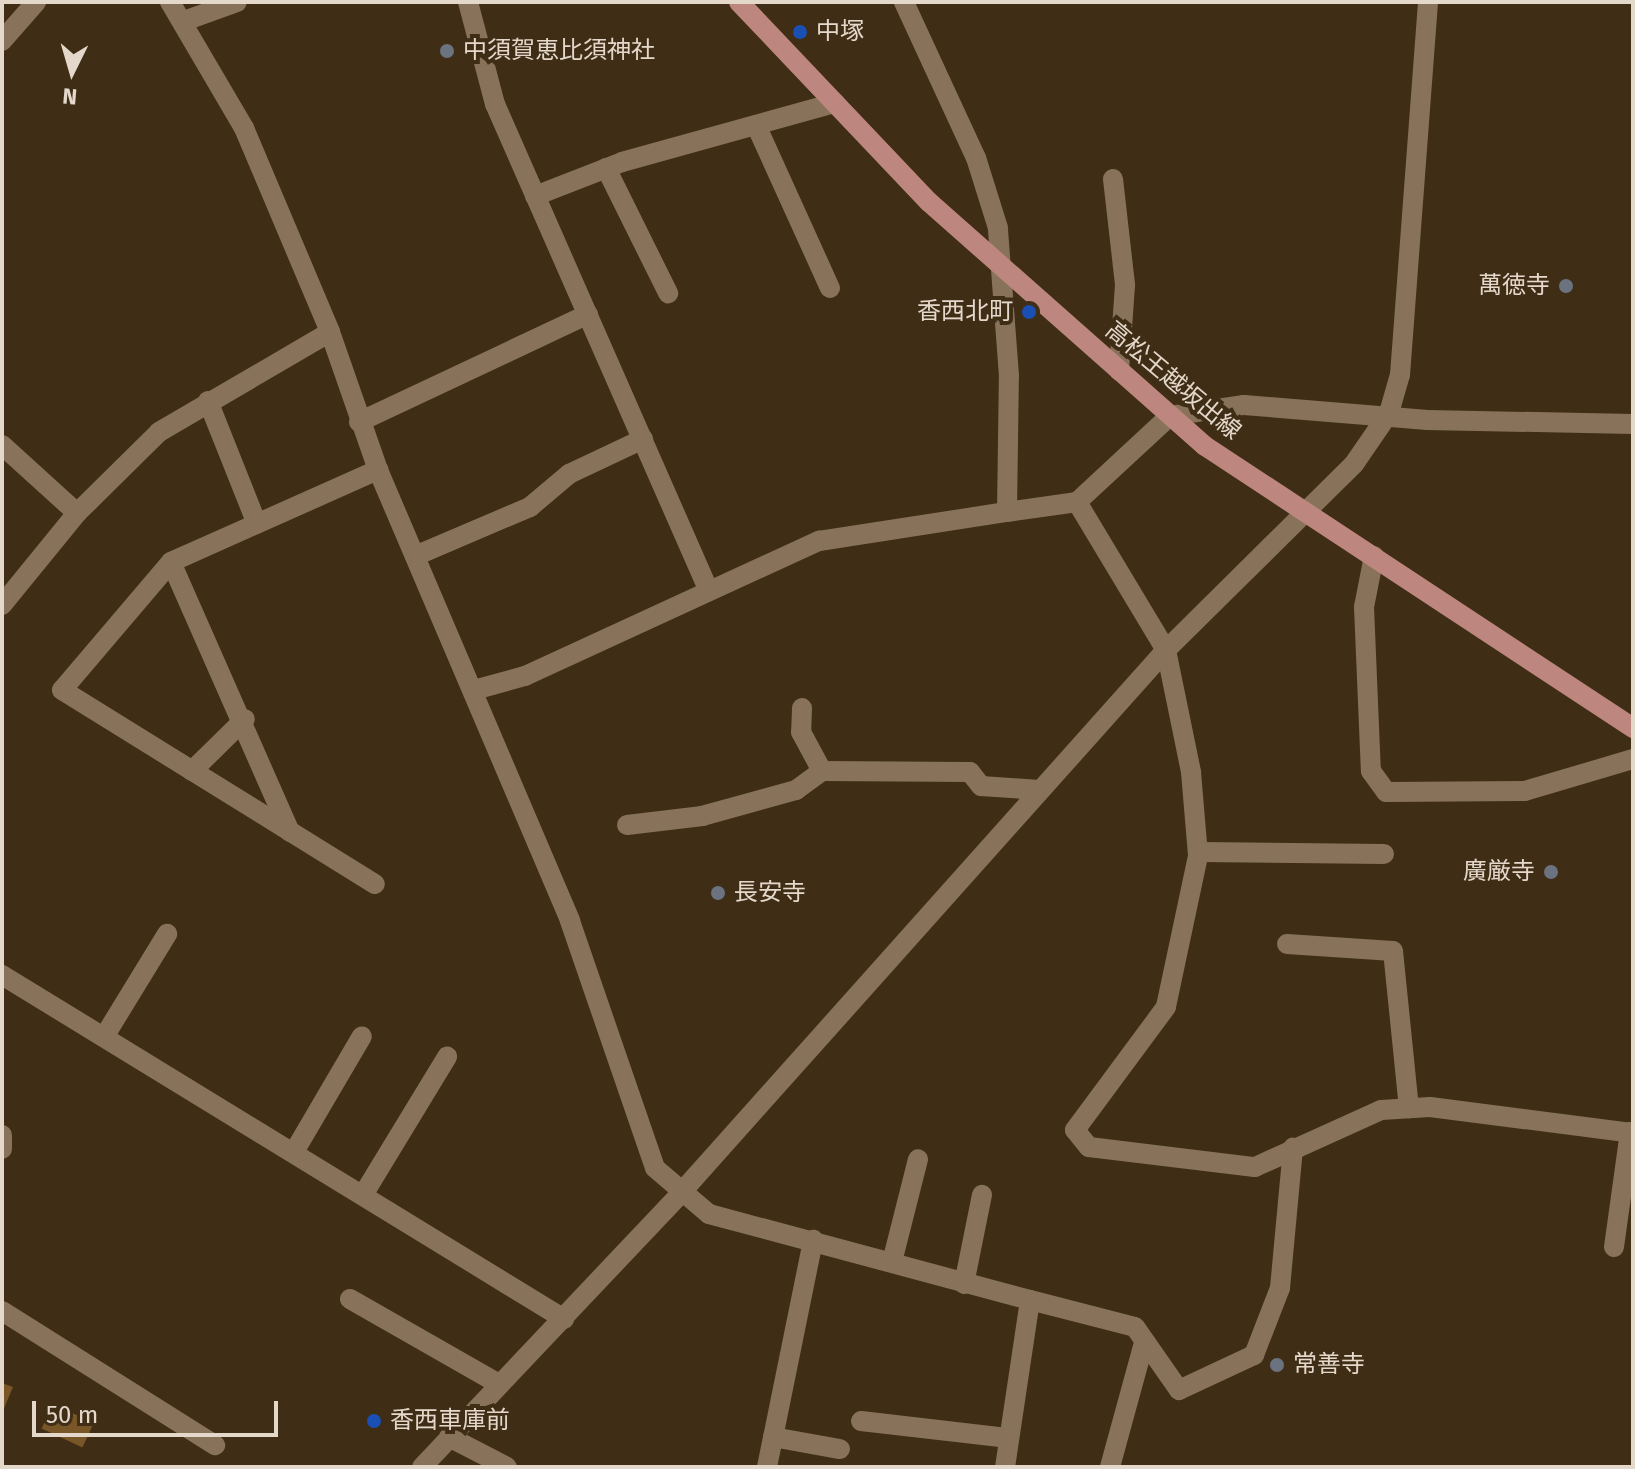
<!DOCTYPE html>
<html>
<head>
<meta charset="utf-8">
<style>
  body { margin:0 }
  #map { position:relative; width:1635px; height:1469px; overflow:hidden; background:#3f2d16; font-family:"Fira Sans","Noto Sans JP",sans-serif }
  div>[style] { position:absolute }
  .building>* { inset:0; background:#795628; transform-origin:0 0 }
  .minor>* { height:20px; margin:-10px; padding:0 10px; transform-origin:10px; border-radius:10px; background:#88735a }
  .major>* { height:20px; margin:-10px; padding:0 10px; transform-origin:10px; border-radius:10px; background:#bd877f }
  .dots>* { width:22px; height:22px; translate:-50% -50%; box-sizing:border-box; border:4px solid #3f2d16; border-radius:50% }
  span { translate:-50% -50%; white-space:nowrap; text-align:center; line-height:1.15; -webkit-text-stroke:8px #3f2d16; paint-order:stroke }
  .poi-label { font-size:24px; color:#e4d8cb }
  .left { translate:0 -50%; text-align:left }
  .right { translate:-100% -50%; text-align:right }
  .street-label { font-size:24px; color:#e4d8cb }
  .frame { position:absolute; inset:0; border:4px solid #e4d8cb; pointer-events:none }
  .north { position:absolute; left:32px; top:32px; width:80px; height:80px; -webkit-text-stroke:6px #3f2d16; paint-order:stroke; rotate:185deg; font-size:22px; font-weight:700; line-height:32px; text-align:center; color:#e4d8cb }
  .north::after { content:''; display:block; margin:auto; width:28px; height:36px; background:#e4d8cb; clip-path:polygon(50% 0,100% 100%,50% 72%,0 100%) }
  .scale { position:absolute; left:32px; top:1401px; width:246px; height:36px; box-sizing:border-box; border:4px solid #e4d8cb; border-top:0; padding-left:10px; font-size:24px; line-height:28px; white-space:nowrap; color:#e4d8cb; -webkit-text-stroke:6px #3f2d16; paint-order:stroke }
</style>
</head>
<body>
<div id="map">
  <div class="building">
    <i style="clip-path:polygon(2px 1383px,13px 1387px,2px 1413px)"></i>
    <i style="left:53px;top:1404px;width:45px;height:27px;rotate:25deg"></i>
  </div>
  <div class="minor">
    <i style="left:170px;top:2px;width:146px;rotate:59.6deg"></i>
    <i style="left:244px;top:128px;width:221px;rotate:67.1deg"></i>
    <i style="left:330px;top:332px;width:146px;rotate:70.8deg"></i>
    <i style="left:378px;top:470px;width:490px;rotate:66.9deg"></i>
    <i style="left:570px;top:921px;width:261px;rotate:71deg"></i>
    <i style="left:655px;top:1168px;width:71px;rotate:40.4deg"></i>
    <i style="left:709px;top:1214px;width:332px;rotate:15deg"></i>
    <i style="left:1030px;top:1300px;width:169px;rotate:98.5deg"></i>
    <i style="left:468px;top:2px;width:106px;rotate:75.2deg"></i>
    <i style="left:495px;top:104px;width:530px;rotate:66.29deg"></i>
    <i style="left:184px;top:21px;width:56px;rotate:-19.7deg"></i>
    <i style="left:2px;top:41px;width:52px;rotate:-48.9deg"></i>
    <i style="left:756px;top:125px;width:179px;rotate:65.6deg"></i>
    <i style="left:606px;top:168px;width:140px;rotate:63.6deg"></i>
    <i style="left:1113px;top:179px;width:107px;rotate:83.5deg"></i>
    <i style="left:1125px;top:285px;width:86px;rotate:94deg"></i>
    <i style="left:535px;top:196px;width:93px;rotate:-21.3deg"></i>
    <i style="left:622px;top:162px;width:221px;rotate:-15.5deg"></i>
    <i style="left:208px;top:401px;width:132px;rotate:68.3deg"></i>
    <i style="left:359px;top:422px;width:253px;rotate:-25.2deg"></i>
    <i style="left:2px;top:445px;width:101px;rotate:42.2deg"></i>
    <i style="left:1077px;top:502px;width:127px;rotate:-42.8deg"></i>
    <i style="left:1170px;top:416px;width:75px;rotate:-8.5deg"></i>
    <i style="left:1244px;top:405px;width:184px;rotate:4.7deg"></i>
    <i style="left:1427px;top:420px;width:206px;rotate:1.1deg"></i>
    <i style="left:1007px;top:512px;width:71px;rotate:-8.1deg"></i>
    <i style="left:1077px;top:502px;width:173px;rotate:59deg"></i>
    <i style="left:1166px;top:650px;width:125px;rotate:78.4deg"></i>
    <i style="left:1191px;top:772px;width:84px;rotate:85.2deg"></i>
    <i style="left:1198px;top:856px;width:154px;rotate:102deg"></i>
    <i style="left:1166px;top:1007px;width:153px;rotate:126.5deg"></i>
    <i style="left:1075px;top:1130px;width:22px;rotate:51deg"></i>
    <i style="left:1089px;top:1147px;width:167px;rotate:6.9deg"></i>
    <i style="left:1255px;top:1167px;width:138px;rotate:-24.3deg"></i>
    <i style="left:1381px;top:1110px;width:49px;rotate:-3.5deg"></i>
    <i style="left:1430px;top:1107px;width:205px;rotate:7.3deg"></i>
    <i style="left:415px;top:556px;width:125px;rotate:-23.1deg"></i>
    <i style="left:530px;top:507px;width:51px;rotate:-40.2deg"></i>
    <i style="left:569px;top:474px;width:82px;rotate:-25.3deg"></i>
    <i style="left:1374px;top:556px;width:52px;rotate:101.1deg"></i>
    <i style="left:1364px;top:607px;width:164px;rotate:87.6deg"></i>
    <i style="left:1371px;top:771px;width:26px;rotate:54deg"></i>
    <i style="left:1386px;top:792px;width:139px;rotate:-0.4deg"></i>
    <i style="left:1525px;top:791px;width:113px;rotate:-16.5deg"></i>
    <i style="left:171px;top:562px;width:168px;rotate:130.4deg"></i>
    <i style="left:62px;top:690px;width:368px;rotate:31.8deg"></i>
    <i style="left:2px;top:605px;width:119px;rotate:-50.8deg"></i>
    <i style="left:77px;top:513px;width:115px;rotate:-44.6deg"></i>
    <i style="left:159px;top:432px;width:198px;rotate:-30.3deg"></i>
    <i style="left:474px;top:690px;width:53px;rotate:-15.4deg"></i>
    <i style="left:525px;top:676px;width:324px;rotate:-24.7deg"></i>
    <i style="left:819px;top:541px;width:190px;rotate:-8.8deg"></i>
    <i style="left:1007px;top:512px;width:136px;rotate:-89.2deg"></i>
    <i style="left:1009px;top:376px;width:148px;rotate:-94.3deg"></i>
    <i style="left:998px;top:228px;width:73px;rotate:-107.4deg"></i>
    <i style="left:976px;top:158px;width:172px;rotate:-114.8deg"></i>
    <i style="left:802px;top:708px;width:24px;rotate:92deg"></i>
    <i style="left:801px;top:732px;width:44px;rotate:61.7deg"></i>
    <i style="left:822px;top:771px;width:148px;rotate:0.4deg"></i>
    <i style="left:970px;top:772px;width:18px;rotate:52deg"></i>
    <i style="left:981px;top:786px;width:58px;rotate:3.9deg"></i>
    <i style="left:192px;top:771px;width:74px;rotate:-44.5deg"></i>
    <i style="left:627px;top:825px;width:76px;rotate:-6.8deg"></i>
    <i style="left:702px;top:816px;width:98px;rotate:-15.5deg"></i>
    <i style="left:796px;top:790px;width:32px;rotate:-36deg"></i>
    <i style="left:290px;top:832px;width:295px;rotate:-113.8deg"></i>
    <i style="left:171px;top:562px;width:227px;rotate:-24deg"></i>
    <i style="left:1198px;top:852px;width:186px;rotate:0.6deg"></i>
    <i style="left:1287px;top:944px;width:106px;rotate:3.8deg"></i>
    <i style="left:1393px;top:951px;width:158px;rotate:84.2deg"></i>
    <i style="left:2px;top:975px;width:659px;rotate:31.47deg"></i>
    <i style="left:104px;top:1037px;width:121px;rotate:-58.5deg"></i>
    <i style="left:2px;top:1135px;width:14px;rotate:90deg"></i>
    <i style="left:294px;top:1152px;width:134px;rotate:-59.6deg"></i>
    <i style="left:363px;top:1195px;width:162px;rotate:-58.7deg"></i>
    <i style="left:1614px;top:1247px;width:116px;rotate:-82.1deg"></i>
    <i style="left:892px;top:1262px;width:106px;rotate:-75.8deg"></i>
    <i style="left:964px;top:1284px;width:91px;rotate:-78.6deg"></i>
    <i style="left:350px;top:1299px;width:172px;rotate:29.7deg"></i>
    <i style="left:1030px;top:1300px;width:108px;rotate:14.4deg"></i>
    <i style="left:1135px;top:1327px;width:77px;rotate:55.1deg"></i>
    <i style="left:1179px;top:1390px;width:83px;rotate:-25deg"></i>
    <i style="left:1254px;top:1355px;width:72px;rotate:-68.8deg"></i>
    <i style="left:1280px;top:1288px;width:141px;rotate:-84.7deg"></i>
    <i style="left:2px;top:1311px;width:252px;rotate:32.2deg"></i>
    <i style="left:861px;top:1421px;width:149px;rotate:6.6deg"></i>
    <i style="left:449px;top:1437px;width:65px;rotate:27.3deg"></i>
    <i style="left:773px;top:1437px;width:68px;rotate:10.2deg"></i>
    <i style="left:422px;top:1467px;width:374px;rotate:-46.6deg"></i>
    <i style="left:679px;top:1195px;width:731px;rotate:-48.22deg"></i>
    <i style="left:1166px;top:650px;width:264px;rotate:-44.7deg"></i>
    <i style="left:1354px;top:464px;width:62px;rotate:-55.5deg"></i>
    <i style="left:1389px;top:413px;width:40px;rotate:-74deg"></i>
    <i style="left:1400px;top:375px;width:374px;rotate:-85.7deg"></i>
    <i style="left:767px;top:1467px;width:232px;rotate:-78.5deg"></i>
    <i style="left:1110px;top:1467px;width:129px;rotate:-74.7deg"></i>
  </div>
  <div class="major">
    <i style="left:739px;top:2px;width:276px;rotate:46.5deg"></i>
    <i style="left:929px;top:202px;width:368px;rotate:41.5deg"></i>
    <i style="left:1205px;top:446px;width:513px;rotate:33.38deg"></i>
  </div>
  <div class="dots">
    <i style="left:800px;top:32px;background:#1a4fb4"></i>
    <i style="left:447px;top:51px;background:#6b7280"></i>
    <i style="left:1566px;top:286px;background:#6b7280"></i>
    <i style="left:1029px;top:312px;background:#1a4fb4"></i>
    <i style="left:1551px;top:872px;background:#6b7280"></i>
    <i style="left:718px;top:893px;background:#6b7280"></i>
    <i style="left:1277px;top:1365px;background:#6b7280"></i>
    <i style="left:374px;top:1421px;background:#1a4fb4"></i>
  </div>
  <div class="poi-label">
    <span class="left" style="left:816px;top:32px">中塚</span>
    <span class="left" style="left:463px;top:51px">中須賀恵比須神社</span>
    <span class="right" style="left:1550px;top:286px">萬徳寺</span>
    <span class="right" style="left:1013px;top:312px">香西北町</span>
    <span class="right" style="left:1535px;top:872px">廣厳寺</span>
    <span class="left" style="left:734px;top:893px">長安寺</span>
    <span class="left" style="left:1293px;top:1365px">常善寺</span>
    <span class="left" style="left:390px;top:1421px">香西車庫前</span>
  </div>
  <div class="street-label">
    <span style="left:1173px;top:381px;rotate:40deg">高松王越坂出線</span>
  </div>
  <div class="frame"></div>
  <div class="north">N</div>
  <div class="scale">50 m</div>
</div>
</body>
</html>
